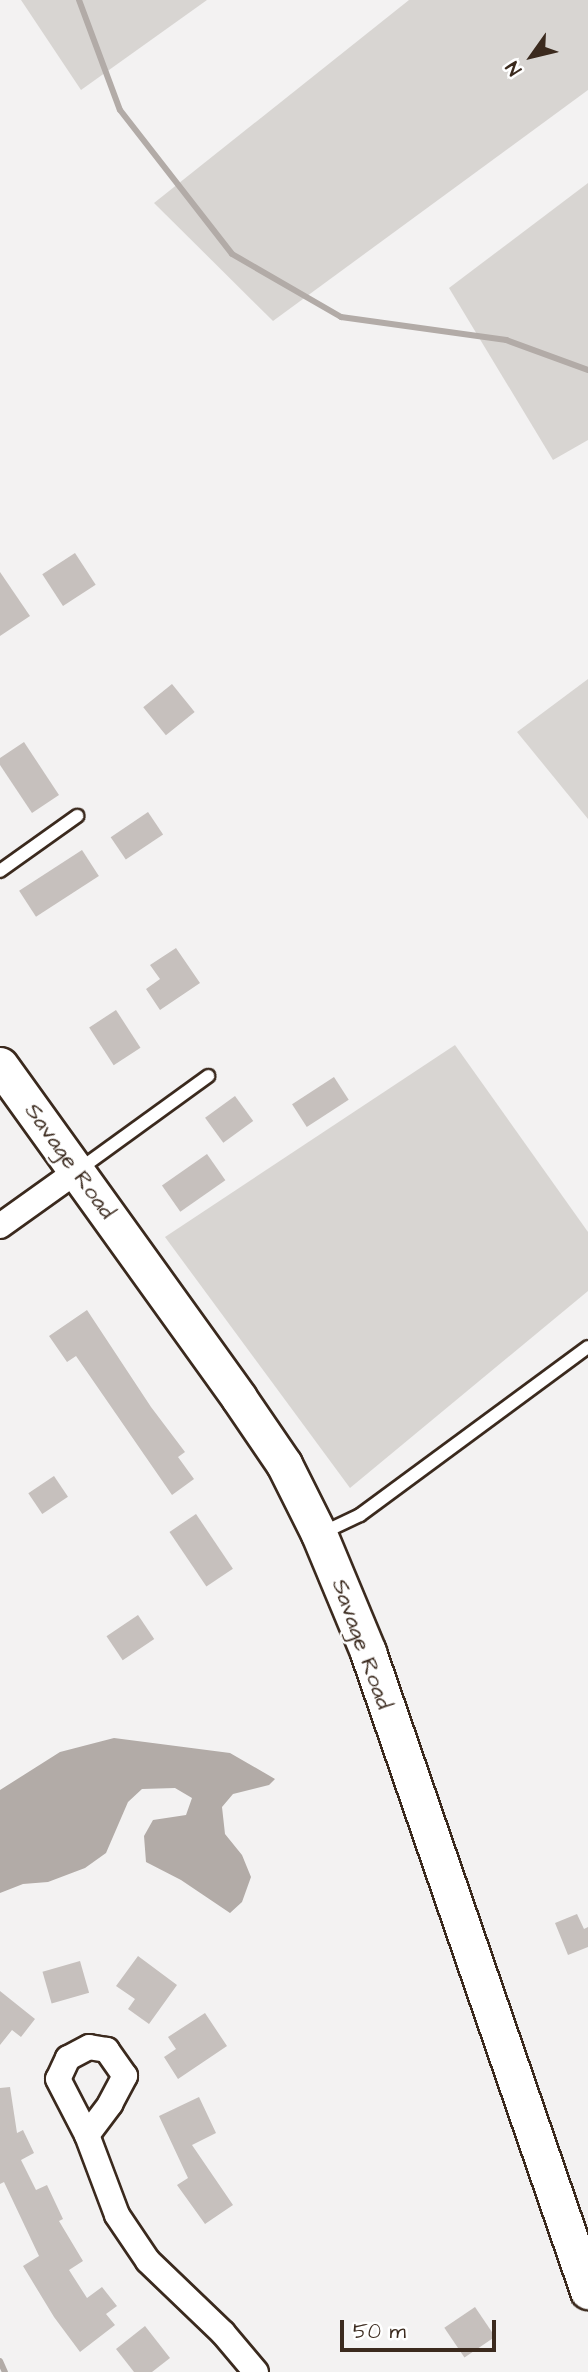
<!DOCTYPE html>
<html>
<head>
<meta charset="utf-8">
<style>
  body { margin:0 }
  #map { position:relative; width:588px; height:2372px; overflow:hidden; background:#f3f2f2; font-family:"Architects Daughter",sans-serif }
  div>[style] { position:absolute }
  .green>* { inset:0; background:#d8d5d2 }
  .water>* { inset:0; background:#b2aba7 }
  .stream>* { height:6px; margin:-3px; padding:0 3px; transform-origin:3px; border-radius:3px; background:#b2aba7 }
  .building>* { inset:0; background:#c6c0bd; transform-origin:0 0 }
  .roads { filter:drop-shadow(2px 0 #3b2a1e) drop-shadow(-2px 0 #3b2a1e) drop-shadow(0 2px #3b2a1e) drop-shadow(0 -2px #3b2a1e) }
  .lane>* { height:12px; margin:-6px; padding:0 6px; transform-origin:6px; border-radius:6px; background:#fff }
  .street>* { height:24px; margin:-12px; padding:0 12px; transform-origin:12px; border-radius:12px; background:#fff }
  .secondary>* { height:35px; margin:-17.5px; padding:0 17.5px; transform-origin:17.5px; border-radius:17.5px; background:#fff }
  span { translate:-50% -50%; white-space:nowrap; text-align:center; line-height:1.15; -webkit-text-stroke:5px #fff; paint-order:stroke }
  .street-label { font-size:23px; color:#3b2a1e }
  .north { position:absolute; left:497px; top:21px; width:70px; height:70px; -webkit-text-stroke:5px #fff; paint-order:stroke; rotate:236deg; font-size:19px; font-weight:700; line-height:28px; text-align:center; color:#3b2a1e }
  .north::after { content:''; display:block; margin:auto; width:24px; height:32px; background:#3b2a1e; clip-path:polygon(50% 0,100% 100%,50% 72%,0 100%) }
  .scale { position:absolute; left:340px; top:2320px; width:156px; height:32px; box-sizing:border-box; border:4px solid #3b2a1e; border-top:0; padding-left:9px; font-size:21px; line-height:24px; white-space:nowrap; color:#3b2a1e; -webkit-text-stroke:5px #fff; paint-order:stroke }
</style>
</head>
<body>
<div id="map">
  <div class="green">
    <i style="clip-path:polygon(21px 0,207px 0,81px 90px)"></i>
    <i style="clip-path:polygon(409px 0,588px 0,588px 90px,273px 321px,154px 203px)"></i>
    <i style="clip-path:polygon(588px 183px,588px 440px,553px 460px,449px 288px)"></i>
    <i style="clip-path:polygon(588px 679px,588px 819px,517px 732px)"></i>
    <i style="clip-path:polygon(455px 1045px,588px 1232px,588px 1291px,350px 1488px,165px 1237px)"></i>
  </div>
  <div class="water">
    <i style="clip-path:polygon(114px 1738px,230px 1753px,275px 1779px,269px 1785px,233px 1794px,222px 1807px,225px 1834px,242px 1855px,251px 1877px,242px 1902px,230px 1913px,181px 1880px,146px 1862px,144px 1836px,153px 1820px,186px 1815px,192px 1798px,175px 1788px,142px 1789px,128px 1802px,106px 1853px,85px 1868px,48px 1882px,23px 1884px,0 1893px,0 1790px,60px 1752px)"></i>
  </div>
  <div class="stream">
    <i style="left:79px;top:0;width:117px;rotate:69.6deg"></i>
    <i style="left:120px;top:110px;width:182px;rotate:52.1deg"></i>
    <i style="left:232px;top:254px;width:126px;rotate:30deg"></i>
    <i style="left:341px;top:317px;width:167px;rotate:7.9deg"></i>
    <i style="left:506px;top:340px;width:87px;rotate:20.1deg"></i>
    <i style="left:0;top:2361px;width:12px;rotate:66deg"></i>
  </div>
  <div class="building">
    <i style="left:75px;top:553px;width:38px;height:39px;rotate:57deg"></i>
    <i style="clip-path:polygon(0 572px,30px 616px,0 636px)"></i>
    <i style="left:172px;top:684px;width:36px;height:37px;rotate:51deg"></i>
    <i style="clip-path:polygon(24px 742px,59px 795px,32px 813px,0 765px,0 758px)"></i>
    <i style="left:148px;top:812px;width:27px;height:45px;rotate:56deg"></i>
    <i style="left:82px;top:850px;width:31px;height:75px;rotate:57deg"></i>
    <i style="clip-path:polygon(176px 948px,200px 983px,160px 1010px,146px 989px,160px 979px,150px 965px)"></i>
    <i style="left:116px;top:1010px;width:45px;height:32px;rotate:57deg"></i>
    <i style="left:334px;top:1077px;width:27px;height:50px;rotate:57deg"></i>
    <i style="left:235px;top:1096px;width:31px;height:37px;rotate:54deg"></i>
    <i style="left:207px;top:1154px;width:32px;height:55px;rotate:55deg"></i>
    <i style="clip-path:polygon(87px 1310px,151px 1407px,185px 1452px,178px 1457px,194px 1479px,172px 1495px,76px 1356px,67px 1362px,49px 1336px)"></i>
    <i style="left:54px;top:1476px;width:25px;height:31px;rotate:56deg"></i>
    <i style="left:196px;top:1514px;width:66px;height:32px;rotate:56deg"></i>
    <i style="left:138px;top:1615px;width:29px;height:38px;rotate:56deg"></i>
    <i style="clip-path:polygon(577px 1914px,584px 1929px,588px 1927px,588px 1947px,568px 1955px,555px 1923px)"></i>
    <i style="clip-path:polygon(138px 1956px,177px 1985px,149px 2024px,128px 2009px,135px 1999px,116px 1986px)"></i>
    <i style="left:80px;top:1961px;width:33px;height:39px;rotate:74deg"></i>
    <i style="clip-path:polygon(0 1991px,35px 2019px,21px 2037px,12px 2030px,0 2045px)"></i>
    <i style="clip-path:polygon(205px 2013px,227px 2046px,178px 2079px,164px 2057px,176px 2049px,168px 2037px)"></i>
    <i style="clip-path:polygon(10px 2087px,17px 2133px,23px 2130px,34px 2153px,21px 2160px,36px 2190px,47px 2185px,63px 2219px,59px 2221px,83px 2261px,69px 2270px,87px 2298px,102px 2287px,117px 2306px,106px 2314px,115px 2325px,80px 2352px,54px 2317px,23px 2266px,39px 2256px,4px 2182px,0 2184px,0 2088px)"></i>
    <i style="clip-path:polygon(199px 2097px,216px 2133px,192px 2145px,233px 2205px,205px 2224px,177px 2185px,188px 2178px,159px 2116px)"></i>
    <i style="left:475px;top:2307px;width:36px;height:37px;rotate:56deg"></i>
    <i style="clip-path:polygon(145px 2326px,170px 2358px,152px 2372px,134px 2372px,116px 2349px)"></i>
  </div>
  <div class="roads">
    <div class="lane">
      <i style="left:0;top:871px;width:95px;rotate:-35.5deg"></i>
      <i style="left:77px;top:1171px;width:162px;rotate:-35.9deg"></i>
      <i style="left:320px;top:1534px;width:44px;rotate:-25.4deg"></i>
      <i style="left:360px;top:1515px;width:283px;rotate:-36.4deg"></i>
    </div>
    <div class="street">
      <i style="left:0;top:1226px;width:95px;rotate:-35.5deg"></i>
      <i style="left:87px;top:2135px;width:39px;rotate:-53deg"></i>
      <i style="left:110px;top:2104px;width:32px;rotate:-62deg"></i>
      <i style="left:125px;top:2076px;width:32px;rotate:-125deg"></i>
      <i style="left:107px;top:2050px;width:18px;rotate:-171deg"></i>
      <i style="left:89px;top:2047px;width:24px;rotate:152deg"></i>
      <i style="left:68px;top:2058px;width:23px;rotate:115deg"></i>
      <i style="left:58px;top:2079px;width:63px;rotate:62.6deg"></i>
      <i style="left:87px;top:2135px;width:85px;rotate:69.4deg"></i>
      <i style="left:117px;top:2215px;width:55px;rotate:56deg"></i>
      <i style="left:148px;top:2261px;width:104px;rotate:43.8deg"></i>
      <i style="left:223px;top:2333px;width:51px;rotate:49.8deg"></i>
    </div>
    <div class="secondary">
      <i style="left:0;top:1065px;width:410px;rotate:54.3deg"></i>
      <i style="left:239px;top:1398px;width:80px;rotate:55.7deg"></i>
      <i style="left:284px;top:1464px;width:78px;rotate:63.4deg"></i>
      <i style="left:319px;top:1534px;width:128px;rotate:67.4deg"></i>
      <i style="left:368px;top:1652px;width:676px;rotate:71deg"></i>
    </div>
  </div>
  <div class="street-label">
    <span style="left:70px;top:1161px;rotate:54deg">Savage Road</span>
    <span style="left:362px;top:1644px;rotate:70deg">Savage Road</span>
  </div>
  <div class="north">N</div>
  <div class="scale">50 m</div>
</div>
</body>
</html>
